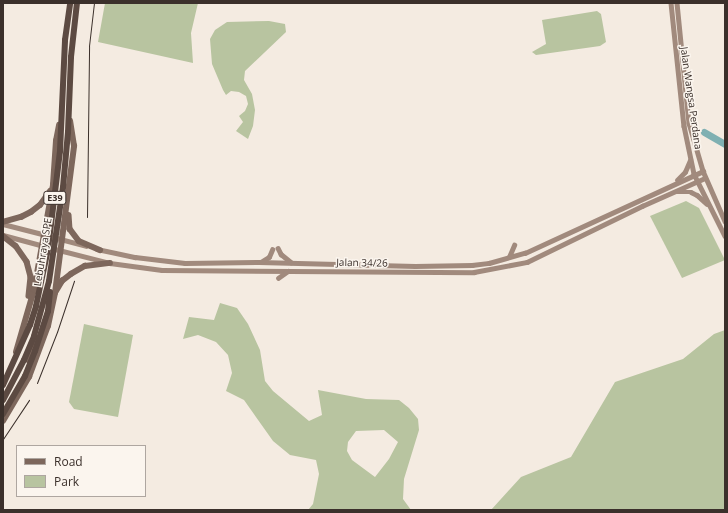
<!DOCTYPE html>
<html>
<head>
<meta charset="utf-8">
<style>
  body { margin:0 }
  #map { position:relative; width:728px; height:513px; overflow:hidden; background:#f4ebe1; font-family:"Open Sans",sans-serif }
  div>[style] { position:absolute }
  .green>* { inset:0; background:#b8c4a0 }
  .river>* { height:7px; margin:-3.5px; padding:0 3.5px; transform-origin:3.5px; border-radius:3.5px; background:#7fb0b2 }
  .primary-tunnel>* { height:5.5px; margin-top:-2.75px; transform-origin:0; background:repeating-linear-gradient(90deg,#cfc6bd 0 5.5px,transparent 0 8.5px) }
  .secondary>* { height:4.5px; margin:-2.25px; padding:0 2.25px; transform-origin:2.25px; border-radius:2.25px; background:#a18a7d }
  .primary>* { height:5.5px; margin:-2.75px; padding:0 2.75px; transform-origin:2.75px; border-radius:2.75px; background:#7d675c }
  .motorway>* { height:6px; margin:-3px; padding:0 3px; transform-origin:3px; border-radius:3px; background:#5c4a42 }
  .tram>* { height:1px; margin:-0.5px; padding:0 0.5px; transform-origin:0.5px; border-radius:0.5px; background:#3b302b }
  span { translate:-50% -50%; white-space:nowrap; text-align:center; line-height:1.15; -webkit-text-stroke:3px #fbf5ee; paint-order:stroke }
  .shield-label span { padding:1px 3px; background:#fbf5ee; border:1px solid; border-radius:3px; -webkit-text-stroke-width:0 }
  .shield-label { font-size:9px; color:#3b302b; font-weight:700 }
  .street-label { font-size:10px; color:#3b302b }
  .frame { position:absolute; inset:0; border:4px solid #3b302b; pointer-events:none }
  .legend { position:absolute; left:16px; top:445px; width:130px; height:52px; box-sizing:border-box; background:#fbf5ee; border:1px solid #aea6a0; margin:0; padding:5px 7px; list-style:none; font-size:12px; color:#3b302b }
  .legend li { display:flex; align-items:center; gap:8px; height:20px }
  .legend b { width:20px; border:1px solid #aea6a0 }
</style>
</head>
<body>
<div id="map">
  <div class="green">
    <i style="clip-path:polygon(105px 3px,198px 3px,191px 33px,193px 63px,98px 42px)"></i>
    <i style="clip-path:polygon(597px 11px,601px 14px,606px 42px,600px 46px,536px 55px,532px 52px,546px 44px,542px 20px)"></i>
    <i style="clip-path:polygon(269px 21px,285px 24px,286px 32px,245px 71px,244px 80px,252px 94px,255px 110px,253px 126px,248px 139px,236px 131px,243px 122px,239px 116px,245px 111px,248px 104px,246px 96px,239px 92px,231px 91px,226px 95px,223px 90px,212px 64px,210px 39px,215px 30px,227px 22px)"></i>
    <i style="clip-path:polygon(686px 201px,699px 208px,725px 260px,682px 278px,650px 216px)"></i>
    <i style="clip-path:polygon(evenodd,220px 303px,237px 308px,248px 324px,260px 350px,265px 381px,273px 391px,309px 421px,322px 415px,318px 390px,366px 399px,399px 400px,409px 408px,418px 419px,419px 430px,404px 479px,403px 499px,411px 510px,308px 510px,313px 504px,319px 474px,316px 460px,290px 455px,273px 441px,244px 400px,226px 391px,232px 373px,228px 355px,216px 342px,198px 335px,183px 339px,189px 317px,214px 320px,220px 303px,384px 430px,398px 442px,389px 459px,375px 477px,352px 460px,347px 451px,348px 442px,356px 431px,384px 430px)"></i>
    <i style="clip-path:polygon(84px 324px,133px 335px,118px 417px,74px 409px,69px 402px)"></i>
    <i style="clip-path:polygon(725px 330px,725px 510px,491px 510px,521px 477px,571px 457px,615px 382px,683px 359px,714px 334px)"></i>
  </div>
  <div class="river">
    <i style="left:704px;top:132px;width:24px;rotate:30deg"></i>
  </div>
  <div class="primary-tunnel">
    <i style="left:57px;top:243px;width:29px;rotate:-80deg"></i>
  </div>
  <div class="secondary">
    <i style="left:671px;top:3px;width:124px;rotate:84deg"></i>
    <i style="left:684px;top:126px;width:49px;rotate:78.2deg"></i>
    <i style="left:694px;top:174px;width:69px;rotate:63.4deg"></i>
    <i style="left:677px;top:3px;width:121px;rotate:84.3deg"></i>
    <i style="left:689px;top:123px;width:50px;rotate:73.7deg"></i>
    <i style="left:703px;top:171px;width:55px;rotate:66.3deg"></i>
    <i style="left:677px;top:180px;width:11px;rotate:-45deg"></i>
    <i style="left:685px;top:172px;width:13px;rotate:-67deg"></i>
    <i style="left:677px;top:192px;width:14px"></i>
    <i style="left:691px;top:192px;width:7px;rotate:27deg"></i>
    <i style="left:697px;top:195px;width:13px;rotate:42deg"></i>
    <i style="left:3px;top:224px;width:44px;rotate:14.3deg"></i>
    <i style="left:3px;top:235px;width:42px;rotate:15deg"></i>
    <i style="left:53px;top:237px;width:34px;rotate:15deg"></i>
    <i style="left:51px;top:248px;width:61px;rotate:14.3deg"></i>
    <i style="left:110px;top:263px;width:52px;rotate:7.7deg"></i>
    <i style="left:162px;top:270px;width:312px;rotate:0.4deg"></i>
    <i style="left:474px;top:272px;width:54px;rotate:-10.7deg"></i>
    <i style="left:527px;top:262px;width:128px;rotate:-26deg"></i>
    <i style="left:642px;top:206px;width:69px;rotate:-24deg"></i>
    <i style="left:278px;top:248px;width:7px;rotate:63deg"></i>
    <i style="left:281px;top:254px;width:13px;rotate:39deg"></i>
    <i style="left:97px;top:249px;width:39px;rotate:12deg"></i>
    <i style="left:135px;top:257px;width:50px;rotate:6.8deg"></i>
    <i style="left:185px;top:263px;width:74px;rotate:-0.8deg"></i>
    <i style="left:259px;top:262px;width:156px;rotate:1.5deg"></i>
    <i style="left:415px;top:266px;width:57px;rotate:-1deg"></i>
    <i style="left:472px;top:265px;width:17px;rotate:-7deg"></i>
    <i style="left:489px;top:263px;width:37px;rotate:-16deg"></i>
    <i style="left:525px;top:253px;width:196px;rotate:-24.7deg"></i>
    <i style="left:509px;top:257px;width:13px;rotate:-67deg"></i>
    <i style="left:261px;top:262px;width:9px;rotate:-32deg"></i>
    <i style="left:269px;top:257px;width:8px;rotate:-67deg"></i>
    <i style="left:278px;top:278px;width:12px;rotate:-35deg"></i>
  </div>
  <div class="primary">
    <i style="left:69px;top:215px;width:14px;rotate:86deg"></i>
    <i style="left:70px;top:229px;width:15px;rotate:53deg"></i>
    <i style="left:79px;top:241px;width:23px;rotate:23deg"></i>
    <i style="left:3px;top:222px;width:19px;rotate:-16deg"></i>
    <i style="left:21px;top:217px;width:11px;rotate:-27deg"></i>
    <i style="left:31px;top:212px;width:11px;rotate:-38deg"></i>
    <i style="left:40px;top:205px;width:17px;rotate:-54deg"></i>
    <i style="left:3px;top:236px;width:16px;rotate:38deg"></i>
    <i style="left:16px;top:246px;width:19px;rotate:55deg"></i>
    <i style="left:27px;top:262px;width:16px;rotate:75deg"></i>
    <i style="left:31px;top:277px;width:19px;rotate:96deg"></i>
    <i style="left:56px;top:291px;width:12px;rotate:-59deg"></i>
    <i style="left:62px;top:281px;width:11px;rotate:-38deg"></i>
    <i style="left:71px;top:274px;width:16px;rotate:-30deg"></i>
    <i style="left:85px;top:266px;width:25px;rotate:-7deg"></i>
    <i style="left:16px;top:352px;width:65px;rotate:-73.8deg"></i>
    <i style="left:34px;top:290px;width:107px;rotate:-79.7deg"></i>
    <i style="left:53px;top:185px;width:44px;rotate:-86.1deg"></i>
    <i style="left:56px;top:141px;width:16px;rotate:-79deg"></i>
    <i style="left:29px;top:361px;width:22px;rotate:-74deg"></i>
    <i style="left:3px;top:421px;width:51px;rotate:-59.4deg"></i>
    <i style="left:29px;top:377px;width:54px;rotate:-69.6deg"></i>
    <i style="left:48px;top:326px;width:34px;rotate:-78deg"></i>
    <i style="left:55px;top:293px;width:148px;rotate:-82.6deg"></i>
    <i style="left:74px;top:146px;width:25px;rotate:-99deg"></i>
  </div>
  <div class="motorway">
    <i style="left:3px;top:385px;width:66px;rotate:-65.8deg"></i>
    <i style="left:30px;top:325px;width:20px;rotate:-72deg"></i>
    <i style="left:36px;top:306px;width:58px;rotate:-78.1deg"></i>
    <i style="left:48px;top:249px;width:99px;rotate:-83deg"></i>
    <i style="left:60px;top:151px;width:111px;rotate:-87.4deg"></i>
    <i style="left:65px;top:40px;width:37px;rotate:-82deg"></i>
    <i style="left:3px;top:400px;width:45px;rotate:-62.3deg"></i>
    <i style="left:24px;top:360px;width:26px;rotate:-67deg"></i>
    <i style="left:34px;top:336px;width:57px;rotate:-74.7deg"></i>
    <i style="left:49px;top:281px;width:95px;rotate:-81.5deg"></i>
    <i style="left:63px;top:187px;width:55px;rotate:-84.8deg"></i>
    <i style="left:68px;top:132px;width:75px;rotate:-87.7deg"></i>
    <i style="left:71px;top:57px;width:54px;rotate:-83.7deg"></i>
    <i style="left:3px;top:414px;width:44px;rotate:-59.9deg"></i>
    <i style="left:25px;top:376px;width:27px;rotate:-68deg"></i>
    <i style="left:35px;top:351px;width:42px;rotate:-72deg"></i>
    <i style="left:48px;top:311px;width:19px;rotate:-84deg"></i>
  </div>
  <div class="tram">
    <i style="left:87px;top:217px;width:171px;rotate:-89.3deg"></i>
    <i style="left:89px;top:46px;width:43px;rotate:-83.4deg"></i>
    <i style="left:37px;top:383px;width:55px;rotate:-68.6deg"></i>
    <i style="left:57px;top:332px;width:54px;rotate:-71.6deg"></i>
    <i style="left:3px;top:439px;width:47px;rotate:-56.3deg"></i>
  </div>
  <div class="shield-label">
    <span style="left:55px;top:198px">E39</span>
  </div>
  <div class="street-label">
    <span style="left:691px;top:98px;rotate:82deg">Jalan Wangsa Perdana</span>
    <span style="left:43px;top:252px;rotate:-81deg">Lebuhraya SPE</span>
    <span style="left:362px;top:263px;rotate:1deg">Jalan 34/26</span>
  </div>
  <div class="frame"></div>
  <ul class="legend">
  <li><b style="height:5px;background:#7d675c"></b>Road</li>
  <li><b style="height:11px;background:#b8c4a0"></b>Park</li>
  </ul>
</div>
</body>
</html>
